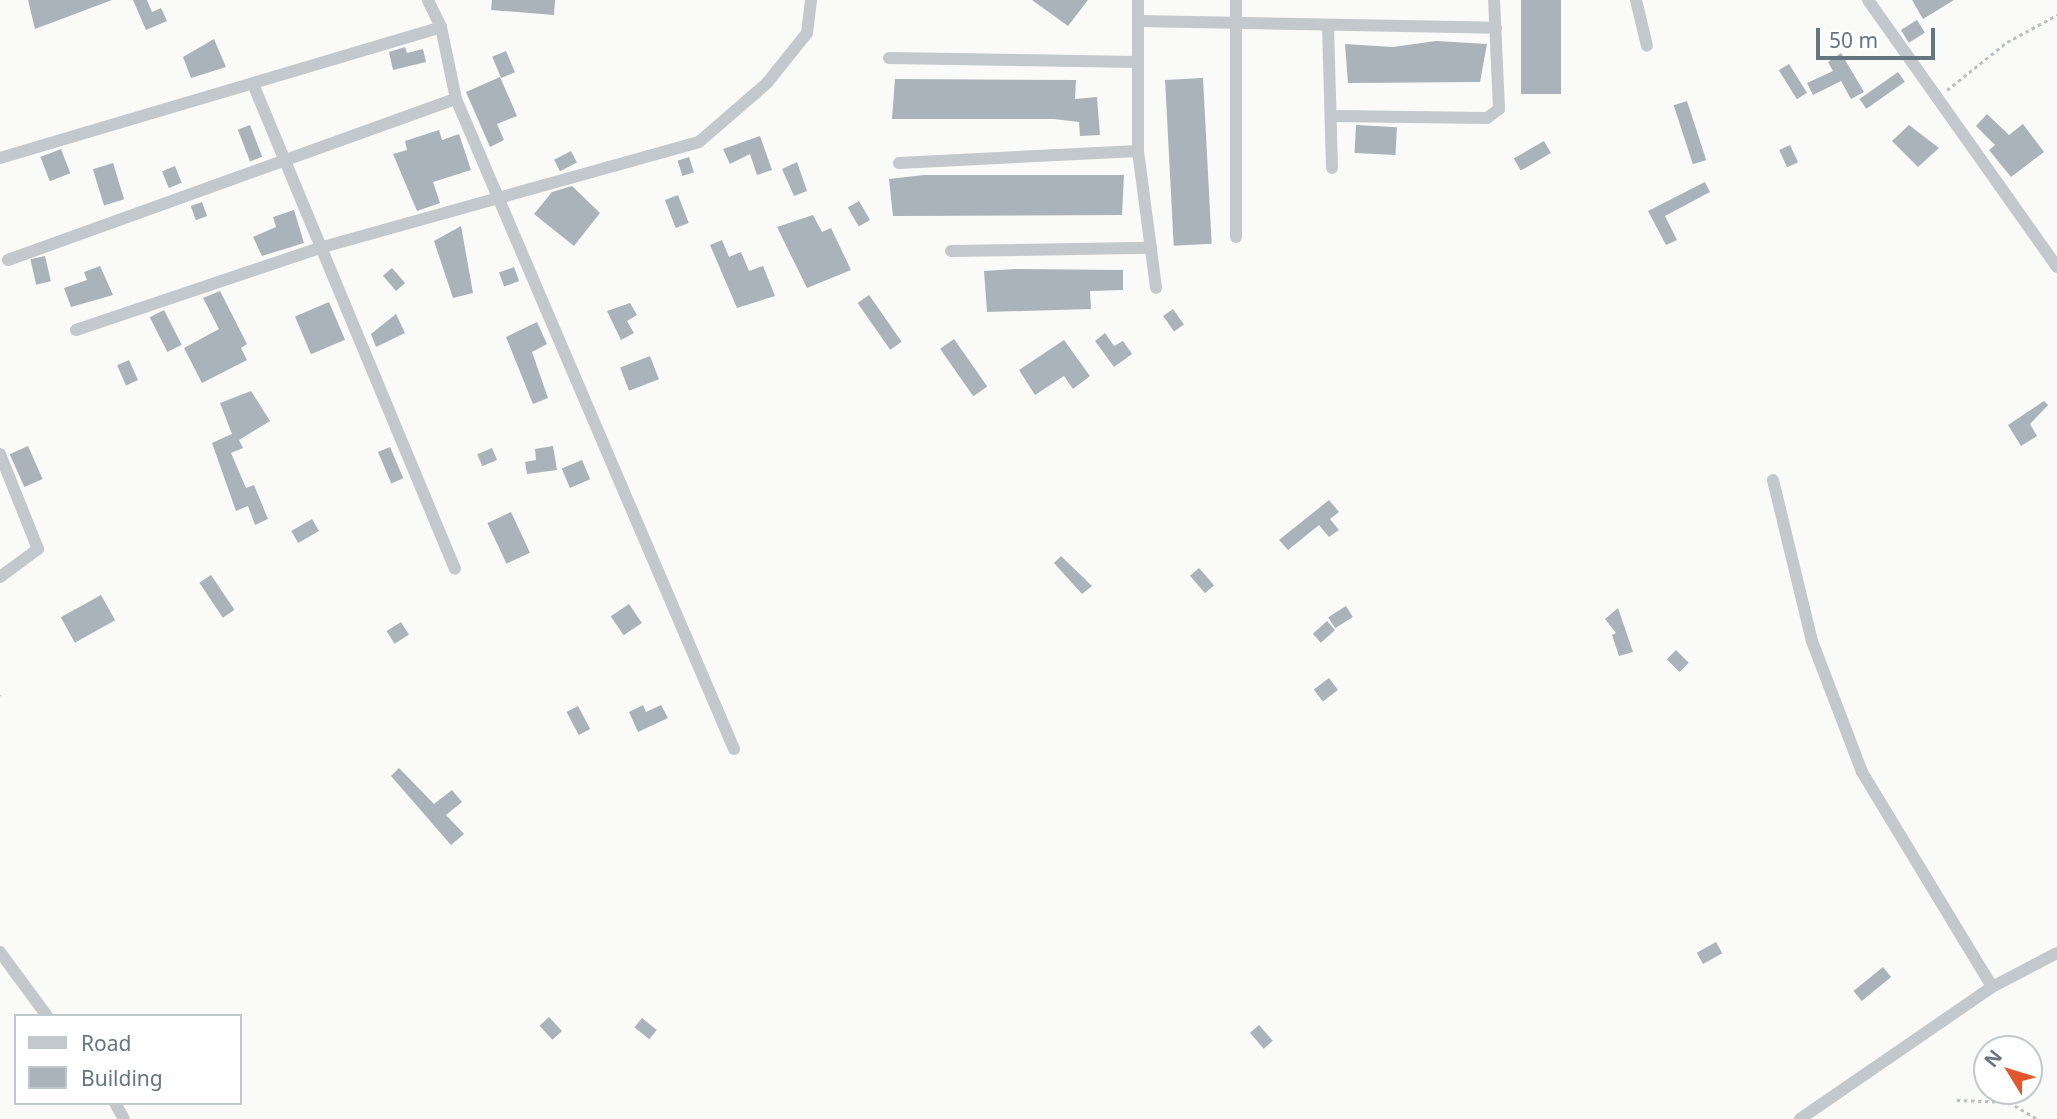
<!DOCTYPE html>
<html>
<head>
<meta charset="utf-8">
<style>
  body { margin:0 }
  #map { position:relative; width:2057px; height:1119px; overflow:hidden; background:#fafaf8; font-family:"Noto Sans",sans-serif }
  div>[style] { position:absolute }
  .building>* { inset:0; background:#aab3b9; transform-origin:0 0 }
  .path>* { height:2.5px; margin-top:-1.25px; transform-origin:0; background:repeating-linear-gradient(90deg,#bbbfc2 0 3.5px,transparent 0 7px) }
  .street>* { height:12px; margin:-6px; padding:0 6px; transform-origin:6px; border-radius:6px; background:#c3c8cc }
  span { translate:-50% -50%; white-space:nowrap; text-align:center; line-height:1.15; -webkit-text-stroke:7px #fff; paint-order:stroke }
  .legend { position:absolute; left:14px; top:1014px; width:228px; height:91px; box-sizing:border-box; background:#fff; border:2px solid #c1c8cd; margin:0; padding:9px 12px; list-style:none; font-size:21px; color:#657683 }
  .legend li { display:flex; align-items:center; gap:14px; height:35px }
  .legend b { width:35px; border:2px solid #c1c8cd }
  .north { position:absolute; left:1973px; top:1035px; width:70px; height:70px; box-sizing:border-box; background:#fff; border:2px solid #c1c8cd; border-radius:50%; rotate:308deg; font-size:19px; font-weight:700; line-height:28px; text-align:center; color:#657683 }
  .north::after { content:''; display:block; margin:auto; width:24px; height:32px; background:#e4572e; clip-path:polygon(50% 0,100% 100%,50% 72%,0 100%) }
  .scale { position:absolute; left:1816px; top:28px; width:119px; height:32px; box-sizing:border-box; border:4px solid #657683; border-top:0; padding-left:9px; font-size:21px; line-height:24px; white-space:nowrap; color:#657683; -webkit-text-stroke:5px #fff; paint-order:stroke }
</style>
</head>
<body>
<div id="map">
  <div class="building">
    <i style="clip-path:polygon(28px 0,112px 0,35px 29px)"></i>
    <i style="clip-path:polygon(133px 0,147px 0,152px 12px,161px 8px,167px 21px,146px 30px)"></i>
    <i style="clip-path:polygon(492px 0,555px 0,554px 15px,491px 10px)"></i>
    <i style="clip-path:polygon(1032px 0,1088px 0,1068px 26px)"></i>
    <i style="left:1521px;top:0;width:40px;height:94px"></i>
    <i style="clip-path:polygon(1912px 0,1954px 0,1923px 19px)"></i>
    <i style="left:1917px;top:20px;width:15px;height:19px;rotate:58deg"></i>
    <i style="clip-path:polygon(214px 39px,226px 67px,191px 78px,183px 57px)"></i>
    <i style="clip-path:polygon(1436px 41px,1487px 44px,1480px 82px,1348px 83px,1345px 44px,1393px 47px)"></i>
    <i style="clip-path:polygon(405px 47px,407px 53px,423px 49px,426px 62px,393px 70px,389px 52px)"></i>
    <i style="left:506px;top:51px;width:23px;height:15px;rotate:67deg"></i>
    <i style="clip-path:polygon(1841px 53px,1864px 92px,1851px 99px,1841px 81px,1813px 95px,1807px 83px,1833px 71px,1828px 62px)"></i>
    <i style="left:1789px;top:64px;width:34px;height:12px;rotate:58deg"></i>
    <i style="left:1898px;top:72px;width:12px;height:47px;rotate:55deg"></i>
    <i style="clip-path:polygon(500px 77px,517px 116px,497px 124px,504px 140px,490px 147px,466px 92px)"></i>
    <i style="left:1203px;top:78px;width:166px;height:38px;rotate:87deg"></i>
    <i style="clip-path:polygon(895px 79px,1076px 80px,1075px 99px,1097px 97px,1100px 135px,1080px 136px,1079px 122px,1054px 119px,892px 119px)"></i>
    <i style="left:1687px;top:101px;width:62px;height:14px;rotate:72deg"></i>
    <i style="clip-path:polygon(1987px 114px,2009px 135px,2023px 124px,2044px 152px,2011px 177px,1989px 150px,1995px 145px,1976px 126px)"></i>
    <i style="left:250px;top:125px;width:34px;height:13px;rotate:69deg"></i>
    <i style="left:1356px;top:125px;width:41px;height:28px;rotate:3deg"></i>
    <i style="clip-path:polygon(1909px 125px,1939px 148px,1918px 167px,1892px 141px)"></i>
    <i style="clip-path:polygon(439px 130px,442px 140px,459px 134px,471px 170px,433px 182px,440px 203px,417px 211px,393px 154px,407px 150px,405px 141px)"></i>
    <i style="clip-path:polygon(760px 136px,772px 170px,757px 175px,750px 154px,730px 164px,723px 149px)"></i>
    <i style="left:1544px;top:141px;width:14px;height:35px;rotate:60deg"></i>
    <i style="left:1790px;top:145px;width:19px;height:12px;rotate:65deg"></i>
    <i style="left:61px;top:149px;width:26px;height:22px;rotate:69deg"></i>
    <i style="left:571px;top:151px;width:13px;height:19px;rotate:63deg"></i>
    <i style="left:689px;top:157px;width:16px;height:12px;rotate:72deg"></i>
    <i style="clip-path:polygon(797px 162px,807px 191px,794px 196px,782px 169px)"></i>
    <i style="left:113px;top:163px;width:38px;height:21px;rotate:73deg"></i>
    <i style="left:175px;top:166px;width:18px;height:14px;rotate:68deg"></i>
    <i style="clip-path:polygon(924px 175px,1124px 175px,1122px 215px,893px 216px,889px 179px)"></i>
    <i style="clip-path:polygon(1705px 182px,1710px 192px,1665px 216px,1677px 240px,1666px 245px,1648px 211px)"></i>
    <i style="clip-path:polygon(572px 186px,600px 213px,574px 246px,534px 214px,552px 192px)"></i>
    <i style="left:678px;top:195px;width:30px;height:14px;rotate:69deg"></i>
    <i style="left:859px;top:201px;width:22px;height:13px;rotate:60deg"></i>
    <i style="left:202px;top:202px;width:15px;height:12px;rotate:70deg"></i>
    <i style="clip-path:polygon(294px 210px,304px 243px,262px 256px,253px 237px,276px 227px,273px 217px)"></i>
    <i style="clip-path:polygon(813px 215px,822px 232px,831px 228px,851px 270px,807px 288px,777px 227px)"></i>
    <i style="clip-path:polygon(461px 226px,473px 293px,453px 298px,434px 241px)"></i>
    <i style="clip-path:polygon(722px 240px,729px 257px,741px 252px,749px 271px,763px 266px,775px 296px,737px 308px,710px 245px)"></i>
    <i style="left:45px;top:256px;width:26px;height:15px;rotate:77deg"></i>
    <i style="clip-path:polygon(100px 266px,113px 295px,71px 307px,64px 288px,87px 280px,84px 272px)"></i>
    <i style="left:514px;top:267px;width:15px;height:16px;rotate:70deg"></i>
    <i style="left:392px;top:268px;width:20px;height:12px;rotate:49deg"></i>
    <i style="clip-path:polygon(1015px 269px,1123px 270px,1123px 290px,1090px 291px,1091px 309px,987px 312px,984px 271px)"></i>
    <i style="clip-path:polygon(220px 291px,247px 344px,241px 348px,247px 360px,202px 383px,184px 348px,219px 329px,203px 298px)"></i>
    <i style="left:869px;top:295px;width:57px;height:14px;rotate:55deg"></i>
    <i style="left:329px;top:302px;width:41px;height:37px;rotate:67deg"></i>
    <i style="clip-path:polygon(630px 303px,637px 315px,627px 321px,634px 333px,621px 340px,607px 311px)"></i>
    <i style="left:1173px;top:309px;width:19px;height:12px;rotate:55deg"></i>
    <i style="left:164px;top:310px;width:39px;height:16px;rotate:63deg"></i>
    <i style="clip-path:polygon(396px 314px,405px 333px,376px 347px,371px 334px)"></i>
    <i style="clip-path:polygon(537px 322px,547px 344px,532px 352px,548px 398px,533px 404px,506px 337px)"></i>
    <i style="clip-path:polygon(1105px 333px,1114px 346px,1123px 341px,1132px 354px,1114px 367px,1095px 341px)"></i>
    <i style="left:954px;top:339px;width:58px;height:17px;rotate:55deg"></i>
    <i style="clip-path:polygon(1064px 340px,1090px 376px,1073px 389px,1064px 376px,1035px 395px,1019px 370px)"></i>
    <i style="left:650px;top:356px;width:25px;height:32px;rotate:69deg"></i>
    <i style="left:129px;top:360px;width:22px;height:13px;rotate:66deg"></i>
    <i style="clip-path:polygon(251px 391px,270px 421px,239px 440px,243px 448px,231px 453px,246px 488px,254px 485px,268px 519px,255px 525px,248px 506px,236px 511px,212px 443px,232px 434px,220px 403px)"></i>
    <i style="clip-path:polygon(2044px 401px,2048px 405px,2030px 424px,2037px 436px,2021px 446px,2008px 425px)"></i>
    <i style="left:28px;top:446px;width:36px;height:20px;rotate:66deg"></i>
    <i style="clip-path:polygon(553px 446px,557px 470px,527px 474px,525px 462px,536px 460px,535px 449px)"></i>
    <i style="left:390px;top:447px;width:34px;height:13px;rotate:67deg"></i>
    <i style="left:492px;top:448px;width:13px;height:16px;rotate:67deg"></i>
    <i style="left:582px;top:460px;width:21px;height:22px;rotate:67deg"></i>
    <i style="clip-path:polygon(1329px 500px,1339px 512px,1330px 519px,1339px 530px,1329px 537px,1319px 525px,1288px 550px,1279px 540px)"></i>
    <i style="left:511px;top:512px;width:45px;height:26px;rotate:65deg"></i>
    <i style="left:312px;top:519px;width:14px;height:24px;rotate:60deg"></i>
    <i style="clip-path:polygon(1061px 556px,1092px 586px,1082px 594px,1054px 563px)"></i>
    <i style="left:1199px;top:568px;width:23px;height:12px;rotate:49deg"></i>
    <i style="left:211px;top:575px;width:42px;height:14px;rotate:56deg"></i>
    <i style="left:101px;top:595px;width:29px;height:46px;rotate:61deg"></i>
    <i style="left:629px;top:604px;width:23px;height:22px;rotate:56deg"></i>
    <i style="left:1346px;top:606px;width:13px;height:21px;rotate:58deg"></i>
    <i style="clip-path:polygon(1618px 608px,1633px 652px,1619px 656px,1612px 635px,1616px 633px,1605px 619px)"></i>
    <i style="left:1327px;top:621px;width:12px;height:19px;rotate:48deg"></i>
    <i style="left:401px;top:622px;width:15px;height:17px;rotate:58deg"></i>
    <i style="left:1676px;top:650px;width:18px;height:13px;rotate:45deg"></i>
    <i style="left:1329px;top:678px;width:15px;height:19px;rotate:53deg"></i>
    <i style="clip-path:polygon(643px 705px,646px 712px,661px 705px,668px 718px,638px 732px,629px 712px)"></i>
    <i style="left:578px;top:706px;width:26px;height:13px;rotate:62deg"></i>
    <i style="clip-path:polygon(399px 768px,434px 804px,452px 790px,462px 802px,446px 815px,464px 834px,451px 845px,391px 776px)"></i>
    <i style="left:1716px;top:942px;width:13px;height:22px;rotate:61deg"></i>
    <i style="left:1883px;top:967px;width:13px;height:38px;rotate:51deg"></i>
    <i style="left:549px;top:1017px;width:19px;height:13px;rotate:47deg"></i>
    <i style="left:642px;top:1018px;width:19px;height:12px;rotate:39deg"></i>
    <i style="left:1259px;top:1025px;width:21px;height:12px;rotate:49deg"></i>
  </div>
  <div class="path">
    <i style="left:1947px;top:90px;width:77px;rotate:-38.7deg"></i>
    <i style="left:2007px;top:42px;width:57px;rotate:-28.4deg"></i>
    <i style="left:0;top:695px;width:1px;rotate:45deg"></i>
    <i style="left:1957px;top:1100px;width:52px;rotate:2.2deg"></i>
    <i style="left:2009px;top:1102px;width:33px;rotate:31deg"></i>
  </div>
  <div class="street">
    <i style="left:1138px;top:0;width:151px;rotate:90deg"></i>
    <i style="left:1138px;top:151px;width:138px;rotate:82.5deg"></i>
    <i style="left:1236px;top:0;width:237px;rotate:90deg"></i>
    <i style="left:1636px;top:0;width:47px;rotate:76.6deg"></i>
    <i style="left:1868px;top:0;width:327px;rotate:54.7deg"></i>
    <i style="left:1138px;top:21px;width:358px;rotate:1.1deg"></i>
    <i style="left:1328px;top:25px;width:143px;rotate:88.4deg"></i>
    <i style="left:889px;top:58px;width:249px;rotate:0.9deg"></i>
    <i style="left:253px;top:84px;width:525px;rotate:67.39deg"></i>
    <i style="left:456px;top:99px;width:707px;rotate:66.84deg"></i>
    <i style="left:1331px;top:116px;width:156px;rotate:0.7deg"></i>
    <i style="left:1487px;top:118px;width:15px;rotate:-37deg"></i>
    <i style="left:1499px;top:109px;width:109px;rotate:-92.6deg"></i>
    <i style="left:0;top:158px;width:460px;rotate:-16.5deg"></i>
    <i style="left:899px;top:163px;width:239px;rotate:-2.9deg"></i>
    <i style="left:951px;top:251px;width:200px;rotate:-0.9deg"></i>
    <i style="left:8px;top:260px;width:476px;rotate:-19.8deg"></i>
    <i style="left:456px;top:99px;width:74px;rotate:-101.8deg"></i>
    <i style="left:441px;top:27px;width:30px;rotate:-116deg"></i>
    <i style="left:76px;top:330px;width:261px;rotate:-18.6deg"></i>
    <i style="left:323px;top:247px;width:390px;rotate:-15.6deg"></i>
    <i style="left:699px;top:142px;width:90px;rotate:-40.9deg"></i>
    <i style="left:767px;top:83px;width:64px;rotate:-51.3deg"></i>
    <i style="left:807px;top:33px;width:33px;rotate:-83deg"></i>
    <i style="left:0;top:454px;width:102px;rotate:68.2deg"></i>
    <i style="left:38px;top:549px;width:47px;rotate:143.6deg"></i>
    <i style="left:1773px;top:480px;width:166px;rotate:76.4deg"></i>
    <i style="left:1812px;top:641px;width:140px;rotate:69.1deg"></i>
    <i style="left:1862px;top:772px;width:251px;rotate:58.8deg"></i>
    <i style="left:0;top:952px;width:79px;rotate:53.7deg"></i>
    <i style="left:115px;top:1103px;width:18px;rotate:61deg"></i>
    <i style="left:1800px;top:1119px;width:233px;rotate:-34.5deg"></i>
    <i style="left:1992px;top:987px;width:73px;rotate:-27.6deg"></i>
  </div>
  <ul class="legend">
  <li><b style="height:9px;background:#c3c8cc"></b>Road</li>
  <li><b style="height:19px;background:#aab3b9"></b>Building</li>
  </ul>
  <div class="north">N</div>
  <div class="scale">50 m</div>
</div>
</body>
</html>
